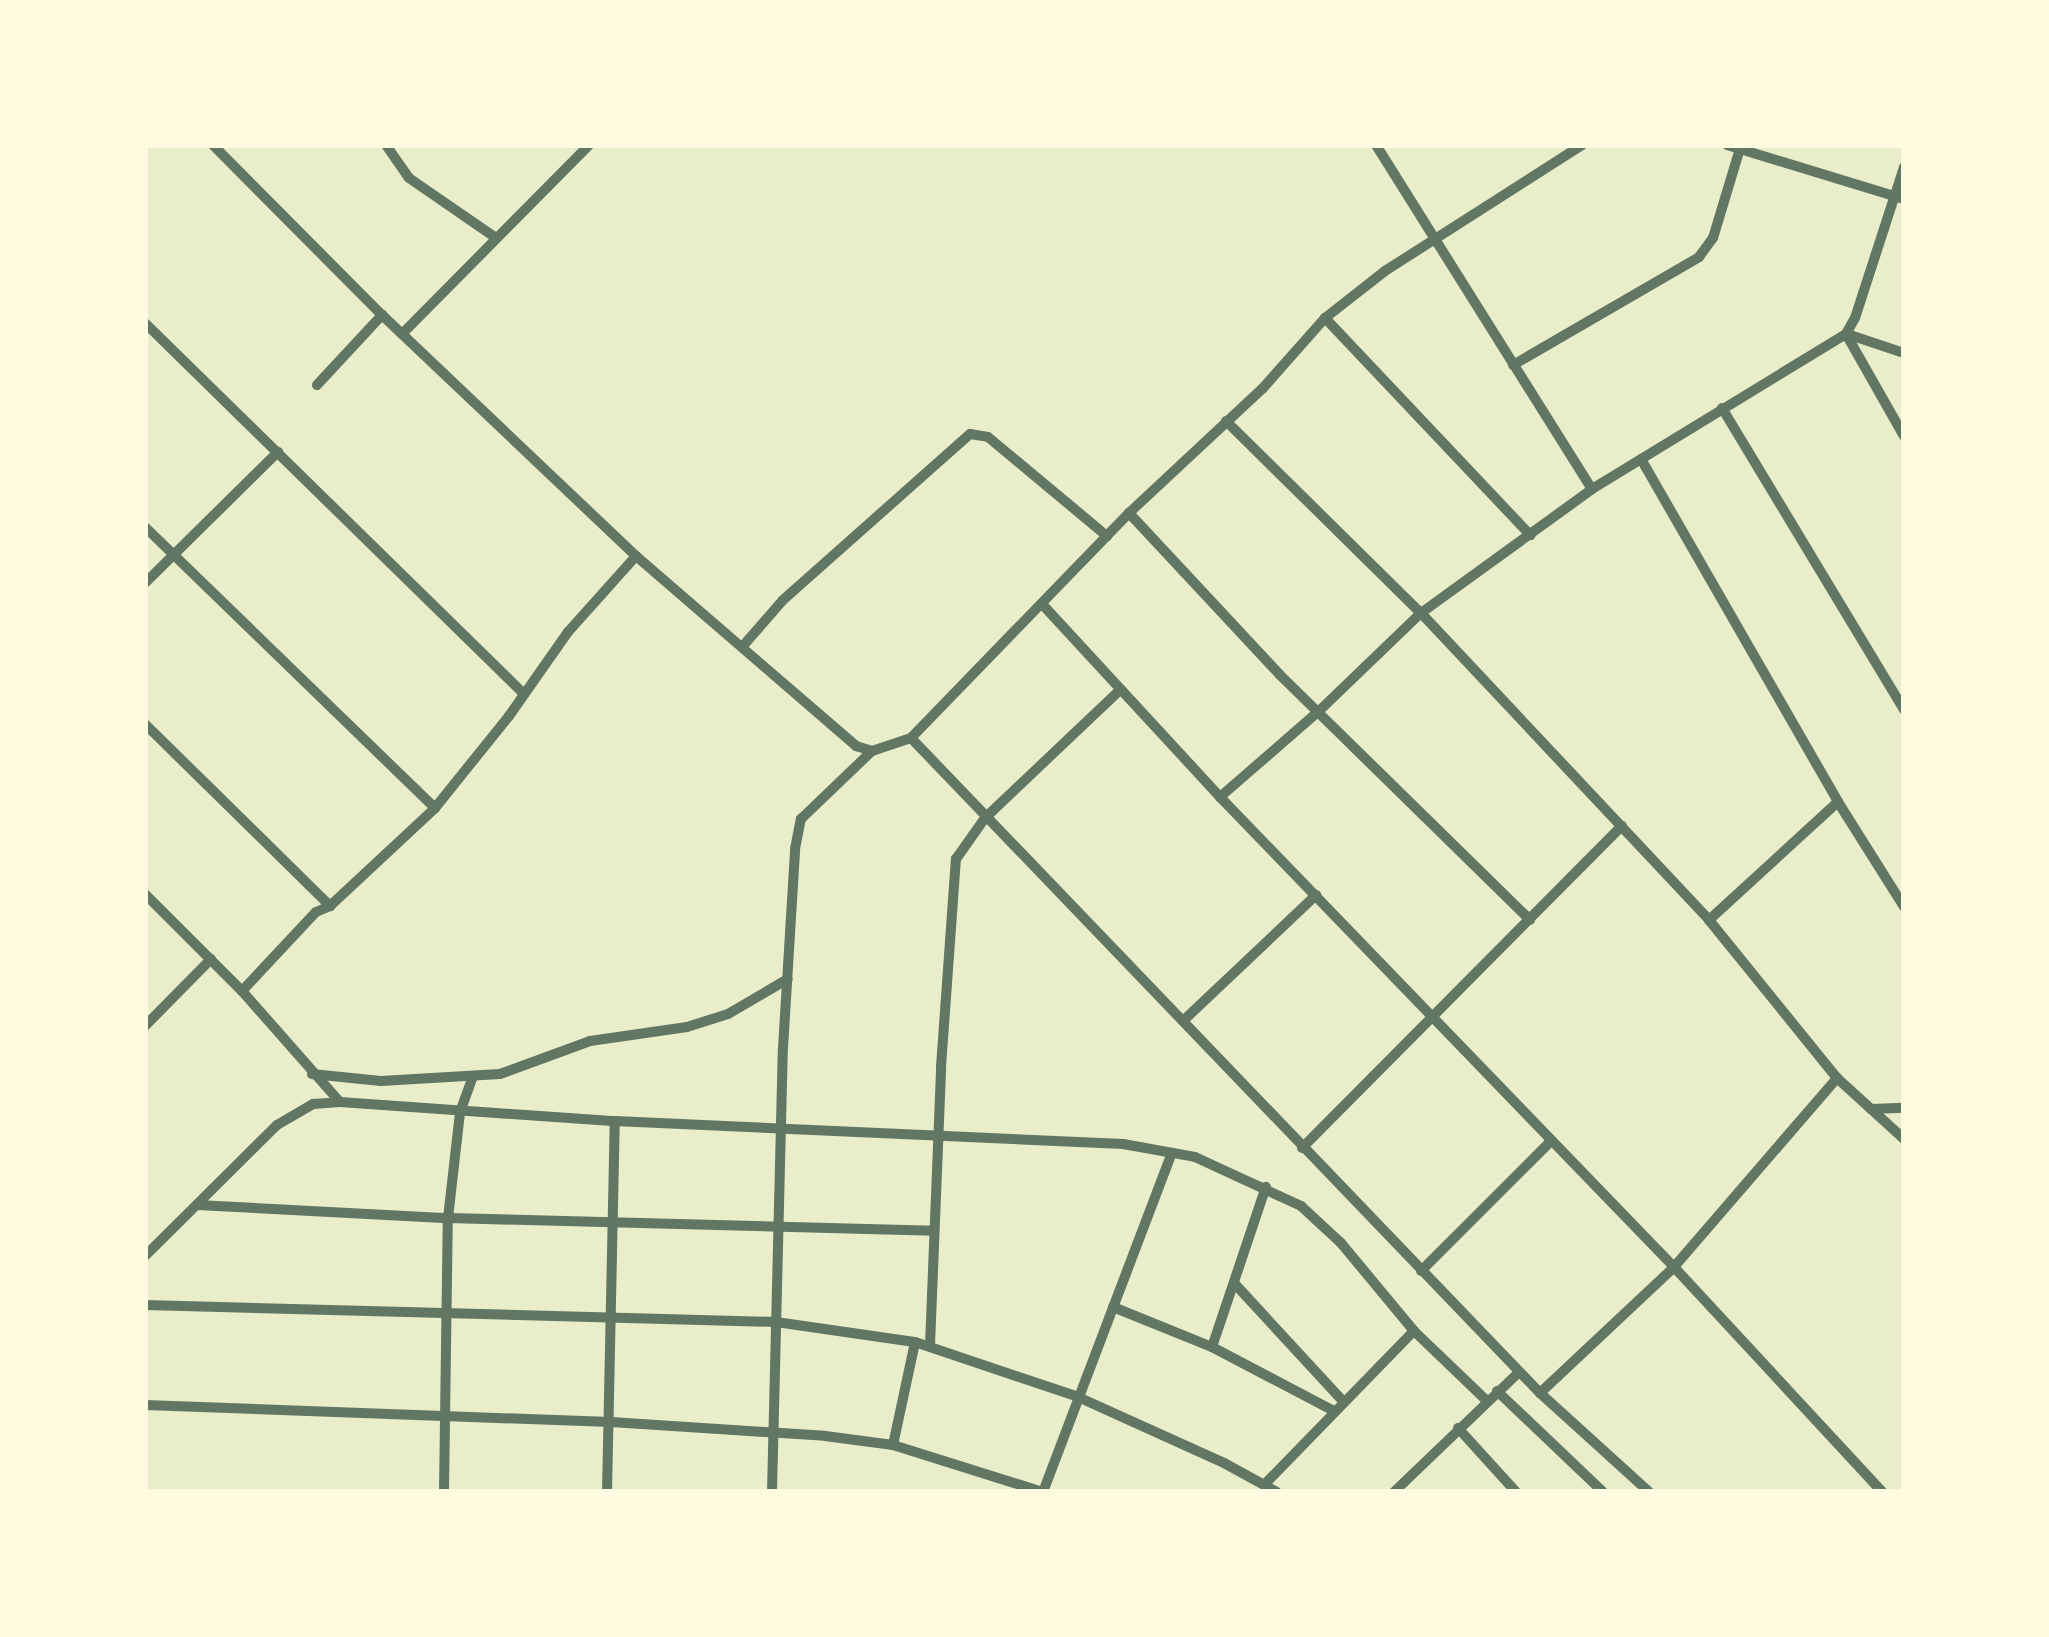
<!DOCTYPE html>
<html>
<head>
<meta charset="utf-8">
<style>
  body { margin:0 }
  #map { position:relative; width:2049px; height:1637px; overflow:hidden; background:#e9edc9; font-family:Figtree,sans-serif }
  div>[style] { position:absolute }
  .minor>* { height:10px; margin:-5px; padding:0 5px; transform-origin:5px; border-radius:5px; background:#617663 }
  span { translate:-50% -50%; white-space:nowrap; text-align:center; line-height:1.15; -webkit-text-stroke:8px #fefae0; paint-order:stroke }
  .frame { position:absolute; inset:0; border:148px solid #fefae0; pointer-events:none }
</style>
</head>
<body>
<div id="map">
  <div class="minor">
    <i style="left:213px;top:145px;width:240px;rotate:45.2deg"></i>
    <i style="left:382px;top:315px;width:350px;rotate:43.5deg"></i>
    <i style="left:636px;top:556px;width:291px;rotate:40.8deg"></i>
    <i style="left:856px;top:746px;width:17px;rotate:17deg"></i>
    <i style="left:872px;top:751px;width:41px;rotate:-18.4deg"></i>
    <i style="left:386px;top:145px;width:40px;rotate:55.1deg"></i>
    <i style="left:409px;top:178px;width:106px;rotate:34.6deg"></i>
    <i style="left:1376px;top:145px;width:406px;rotate:57.9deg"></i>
    <i style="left:1582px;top:145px;width:234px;rotate:147.4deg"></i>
    <i style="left:1385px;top:271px;width:76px;rotate:141.9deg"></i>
    <i style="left:1325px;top:318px;width:94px;rotate:131.5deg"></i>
    <i style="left:1263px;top:388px;width:183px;rotate:137deg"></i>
    <i style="left:1129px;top:513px;width:313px;rotate:134.1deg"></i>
    <i style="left:911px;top:738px;width:908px;rotate:46.16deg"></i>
    <i style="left:1540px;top:1393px;width:147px;rotate:42.2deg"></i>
    <i style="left:1727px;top:145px;width:185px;rotate:17deg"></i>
    <i style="left:1325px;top:318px;width:299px;rotate:46.6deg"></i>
    <i style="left:145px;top:323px;width:530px;rotate:44.39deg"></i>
    <i style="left:402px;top:334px;width:266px;rotate:-45.3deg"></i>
    <i style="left:1846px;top:334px;width:117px;rotate:60.4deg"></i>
    <i style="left:1847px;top:334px;width:60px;rotate:18.4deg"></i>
    <i style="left:1513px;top:365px;width:215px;rotate:-30.1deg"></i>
    <i style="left:1699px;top:257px;width:24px;rotate:-54deg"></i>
    <i style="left:1713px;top:238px;width:97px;rotate:-73.2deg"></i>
    <i style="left:317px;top:385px;width:96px;rotate:-47.1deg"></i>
    <i style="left:1722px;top:408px;width:353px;rotate:58.9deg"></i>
    <i style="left:1226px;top:421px;width:274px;rotate:44.6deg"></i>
    <i style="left:1421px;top:613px;width:421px;rotate:46.8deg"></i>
    <i style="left:1709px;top:920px;width:203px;rotate:51deg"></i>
    <i style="left:1837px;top:1078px;width:91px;rotate:42.3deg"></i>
    <i style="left:1641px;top:459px;width:396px;rotate:60.1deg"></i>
    <i style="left:1838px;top:802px;width:124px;rotate:57.8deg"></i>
    <i style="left:1129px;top:513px;width:221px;rotate:47deg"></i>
    <i style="left:1280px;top:675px;width:350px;rotate:44.4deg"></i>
    <i style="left:145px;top:527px;width:404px;rotate:44.1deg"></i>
    <i style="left:145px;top:583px;width:187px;rotate:-44.6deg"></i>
    <i style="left:1042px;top:604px;width:263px;rotate:47.3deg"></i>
    <i style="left:1220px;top:797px;width:653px;rotate:45.99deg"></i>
    <i style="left:1674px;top:1267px;width:306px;rotate:47.2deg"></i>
    <i style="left:742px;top:647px;width:62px;rotate:-48.9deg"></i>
    <i style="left:783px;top:600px;width:250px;rotate:-41.6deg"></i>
    <i style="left:970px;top:434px;width:18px;rotate:9deg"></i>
    <i style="left:988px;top:437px;width:155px;rotate:39.8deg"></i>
    <i style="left:145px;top:724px;width:260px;rotate:44.5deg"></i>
    <i style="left:1220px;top:797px;width:131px;rotate:-41deg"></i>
    <i style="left:1319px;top:711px;width:141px;rotate:-43.9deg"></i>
    <i style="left:1421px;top:613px;width:211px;rotate:-35.9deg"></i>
    <i style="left:1592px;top:489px;width:298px;rotate:-31.4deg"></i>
    <i style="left:1846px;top:334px;width:18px;rotate:-61deg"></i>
    <i style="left:1855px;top:318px;width:159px;rotate:-72deg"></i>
    <i style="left:145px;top:894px;width:137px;rotate:45deg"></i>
    <i style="left:242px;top:991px;width:148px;rotate:48.6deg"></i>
    <i style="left:1709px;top:920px;width:175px;rotate:-42.5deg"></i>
    <i style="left:242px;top:991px;width:108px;rotate:-46.9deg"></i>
    <i style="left:316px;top:912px;width:15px;rotate:-23deg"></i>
    <i style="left:330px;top:906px;width:144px;rotate:-43deg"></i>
    <i style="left:435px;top:808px;width:118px;rotate:-51.2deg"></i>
    <i style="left:509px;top:716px;width:103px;rotate:-54.9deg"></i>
    <i style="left:568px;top:632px;width:102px;rotate:-48.2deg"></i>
    <i style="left:1184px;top:1020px;width:182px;rotate:-43.4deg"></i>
    <i style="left:145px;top:1026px;width:94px;rotate:-45.4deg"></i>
    <i style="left:312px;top:1074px;width:69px;rotate:5.8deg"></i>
    <i style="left:381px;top:1081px;width:119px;rotate:-3.4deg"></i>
    <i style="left:500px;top:1074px;width:96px;rotate:-20.1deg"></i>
    <i style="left:590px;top:1041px;width:98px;rotate:-8.2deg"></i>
    <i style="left:687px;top:1027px;width:43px;rotate:-17.6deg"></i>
    <i style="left:728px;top:1014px;width:69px;rotate:-30.3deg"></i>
    <i style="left:1871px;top:1109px;width:33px;rotate:-2deg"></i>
    <i style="left:1302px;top:1148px;width:454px;rotate:-45.2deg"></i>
    <i style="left:197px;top:1205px;width:251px;rotate:3deg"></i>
    <i style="left:448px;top:1218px;width:486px;rotate:1.5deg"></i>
    <i style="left:145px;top:1256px;width:186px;rotate:-44.8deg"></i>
    <i style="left:277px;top:1125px;width:42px;rotate:-30.3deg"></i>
    <i style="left:313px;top:1104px;width:27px;rotate:-4deg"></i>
    <i style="left:340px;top:1102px;width:276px;rotate:4deg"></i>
    <i style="left:615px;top:1121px;width:509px;rotate:2.59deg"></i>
    <i style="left:1123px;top:1144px;width:73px;rotate:10.2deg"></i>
    <i style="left:1195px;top:1157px;width:117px;rotate:24.8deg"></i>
    <i style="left:1301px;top:1206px;width:54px;rotate:42.8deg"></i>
    <i style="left:1341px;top:1243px;width:114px;rotate:50.3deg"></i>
    <i style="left:1414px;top:1331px;width:101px;rotate:43.8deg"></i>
    <i style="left:1421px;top:1271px;width:184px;rotate:-45deg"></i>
    <i style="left:1234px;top:1283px;width:162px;rotate:47.3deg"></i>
    <i style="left:145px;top:1305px;width:631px;rotate:1.54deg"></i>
    <i style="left:776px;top:1322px;width:140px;rotate:8.2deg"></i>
    <i style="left:915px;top:1342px;width:172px;rotate:18.6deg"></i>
    <i style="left:1078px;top:1397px;width:160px;rotate:24.3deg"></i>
    <i style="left:1224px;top:1463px;width:60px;rotate:28.7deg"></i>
    <i style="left:1113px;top:1307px;width:107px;rotate:22deg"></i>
    <i style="left:1212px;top:1347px;width:138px;rotate:27.7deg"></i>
    <i style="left:930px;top:1345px;width:278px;rotate:-87.7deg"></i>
    <i style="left:941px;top:1067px;width:209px;rotate:-85.9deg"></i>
    <i style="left:956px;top:859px;width:50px;rotate:-54.7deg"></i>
    <i style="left:985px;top:818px;width:187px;rotate:-43.5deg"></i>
    <i style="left:1212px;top:1347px;width:169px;rotate:-71.4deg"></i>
    <i style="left:1497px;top:1391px;width:146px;rotate:43.6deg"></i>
    <i style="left:1540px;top:1393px;width:184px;rotate:-43.2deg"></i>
    <i style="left:1674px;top:1267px;width:250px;rotate:-49.2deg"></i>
    <i style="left:145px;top:1405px;width:466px;rotate:2.1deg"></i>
    <i style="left:611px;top:1422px;width:214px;rotate:3.7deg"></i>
    <i style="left:825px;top:1436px;width:69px;rotate:7.5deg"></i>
    <i style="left:893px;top:1445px;width:157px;rotate:17.4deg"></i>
    <i style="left:1458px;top:1428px;width:86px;rotate:47.8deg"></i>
    <i style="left:893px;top:1445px;width:105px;rotate:-77.9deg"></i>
    <i style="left:1264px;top:1485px;width:215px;rotate:-45.8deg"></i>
    <i style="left:444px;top:1492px;width:274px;rotate:-89.2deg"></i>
    <i style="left:448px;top:1218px;width:107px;rotate:-83.5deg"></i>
    <i style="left:460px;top:1112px;width:35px;rotate:-70deg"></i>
    <i style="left:607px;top:1492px;width:371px;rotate:-88.8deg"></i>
    <i style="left:772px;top:1492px;width:444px;rotate:-88.6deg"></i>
    <i style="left:783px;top:1048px;width:199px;rotate:-86.5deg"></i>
    <i style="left:795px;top:849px;width:31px;rotate:-79deg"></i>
    <i style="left:801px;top:819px;width:98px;rotate:-43.8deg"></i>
    <i style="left:1043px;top:1492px;width:363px;rotate:-69.2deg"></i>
    <i style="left:1394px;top:1492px;width:173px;rotate:-43.8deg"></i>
  </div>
  <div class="frame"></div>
</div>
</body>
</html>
